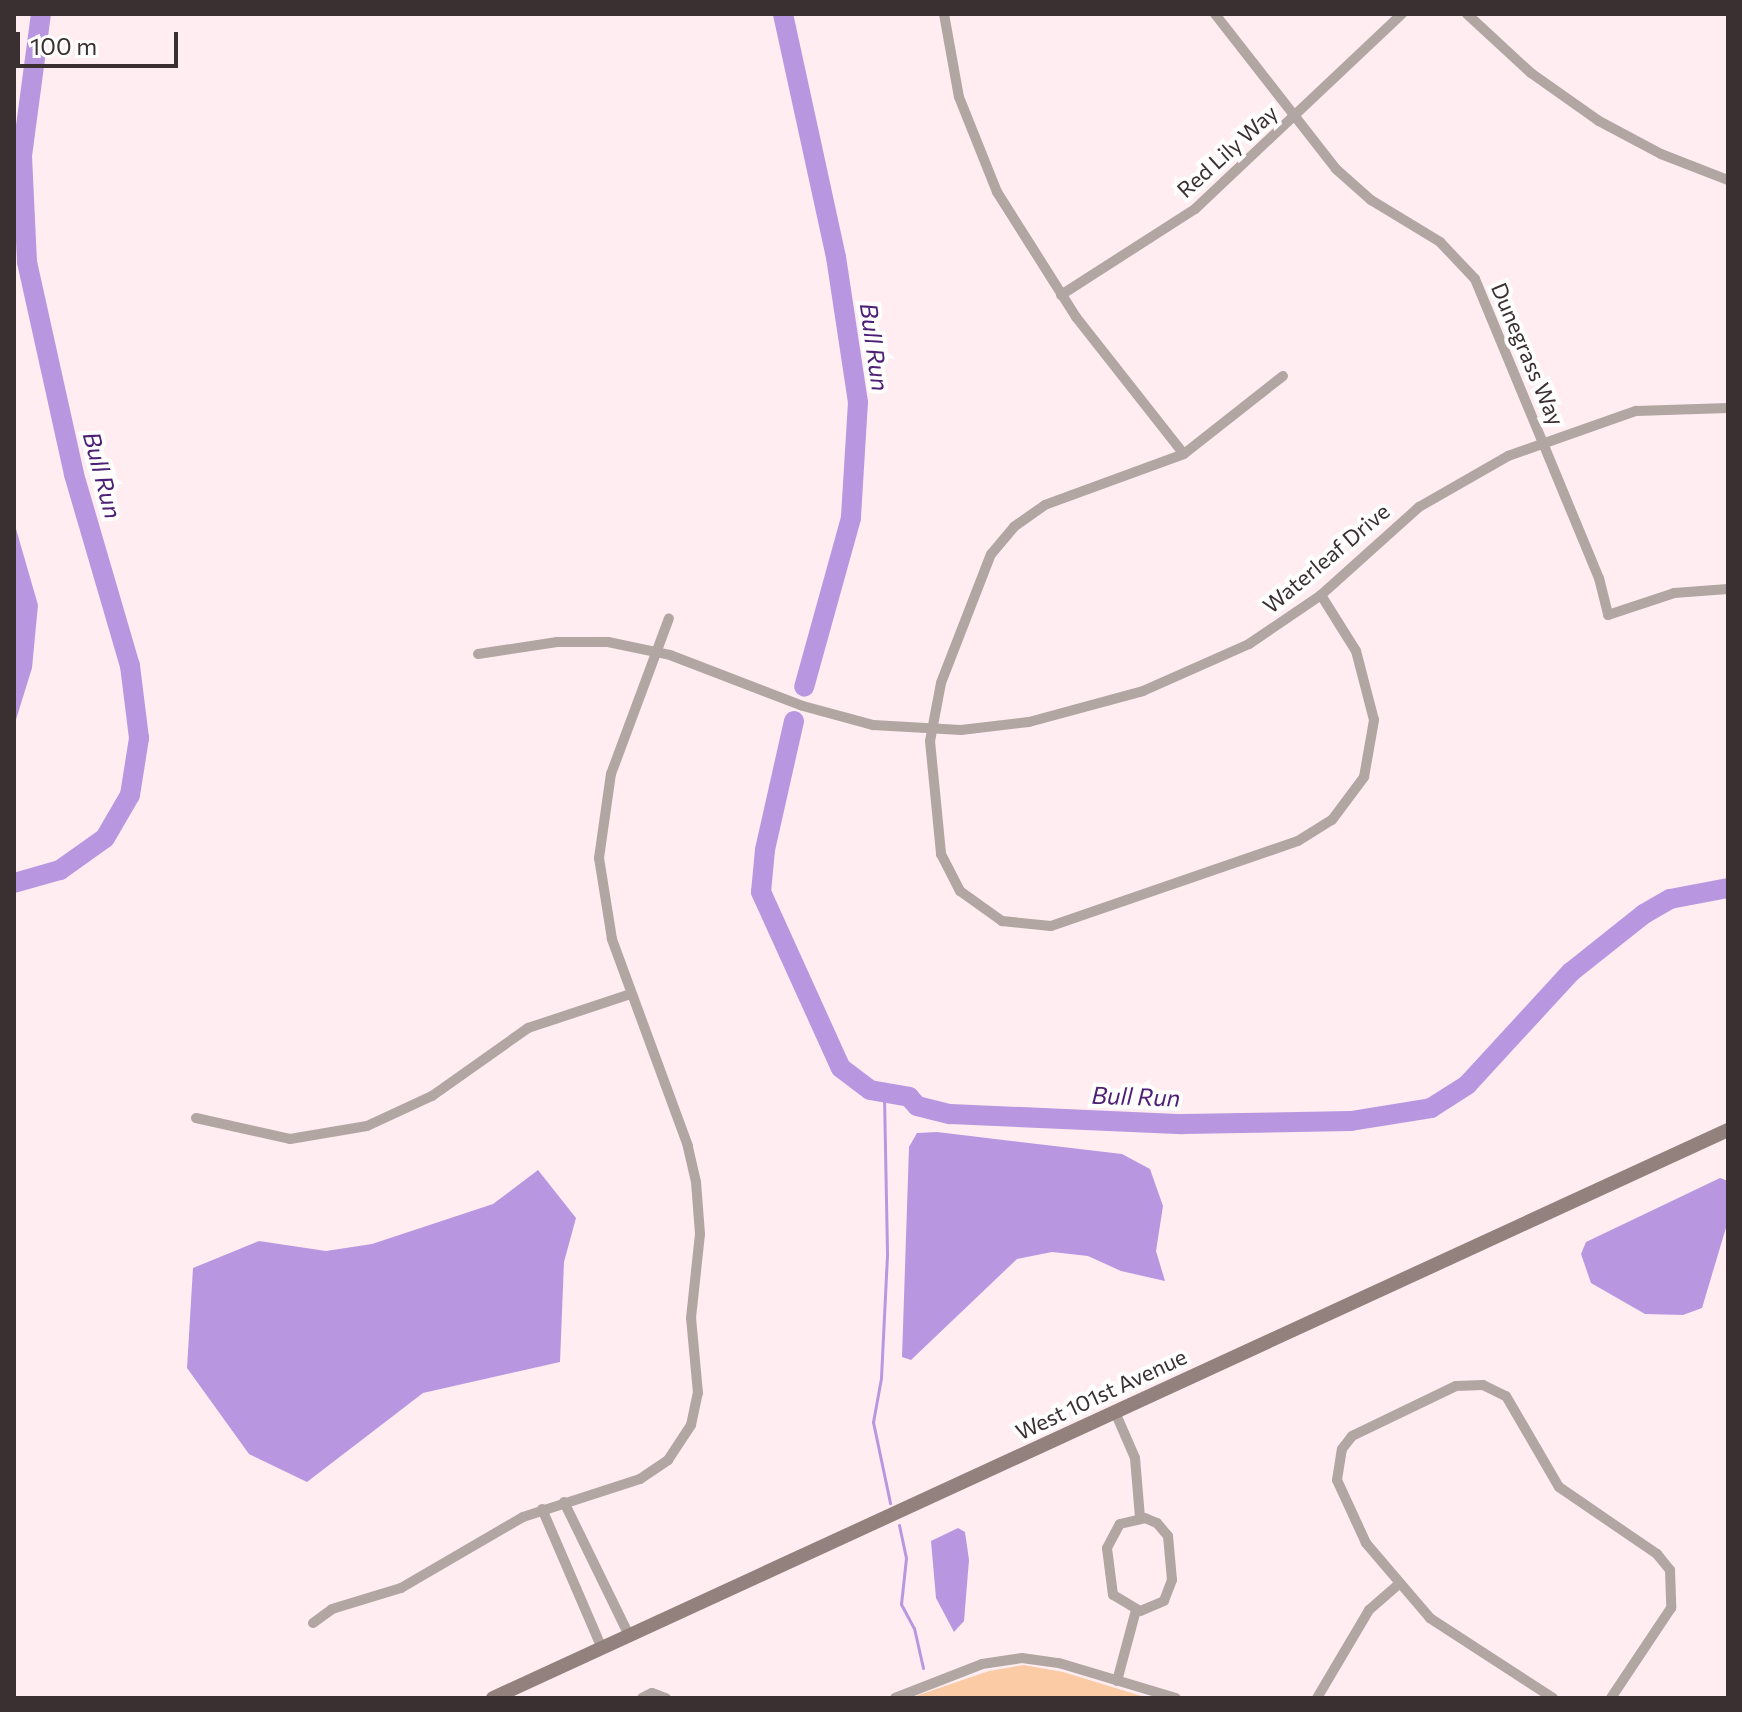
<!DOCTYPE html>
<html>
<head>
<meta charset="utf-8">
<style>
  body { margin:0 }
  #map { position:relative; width:1742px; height:1712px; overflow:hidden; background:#ffedf1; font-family:Commissioner,sans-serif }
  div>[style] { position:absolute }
  .green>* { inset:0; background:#fbcba5 }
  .water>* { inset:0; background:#b997e0 }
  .stream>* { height:3px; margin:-1.5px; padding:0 1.5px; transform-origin:1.5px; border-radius:1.5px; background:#b997e0 }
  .river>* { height:20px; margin:-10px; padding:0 10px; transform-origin:10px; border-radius:10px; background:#b997e0 }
  .street>* { height:10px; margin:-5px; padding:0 5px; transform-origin:5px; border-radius:5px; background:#b2a6a3 }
  .secondary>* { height:14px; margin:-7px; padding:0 7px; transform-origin:7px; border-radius:7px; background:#93817d }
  span { translate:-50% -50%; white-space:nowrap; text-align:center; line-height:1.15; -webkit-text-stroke:8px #fff; paint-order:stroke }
  .street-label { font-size:22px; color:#3a2f31 }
  .water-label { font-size:24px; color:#4e2075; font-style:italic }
  .frame { position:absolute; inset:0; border:16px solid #3a2f31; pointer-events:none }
  .scale { position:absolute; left:16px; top:32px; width:162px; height:36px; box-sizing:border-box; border:4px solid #3a2f31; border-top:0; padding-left:10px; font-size:24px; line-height:28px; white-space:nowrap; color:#3a2f31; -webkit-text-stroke:6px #fff; paint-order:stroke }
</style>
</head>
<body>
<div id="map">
  <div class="green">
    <i style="clip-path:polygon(1024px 1665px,1063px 1672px,1148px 1698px,910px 1698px,989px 1671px)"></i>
  </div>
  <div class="water">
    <i style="clip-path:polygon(14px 522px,38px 605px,32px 668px,14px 726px)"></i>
    <i style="clip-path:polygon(937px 1132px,1122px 1154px,1150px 1169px,1163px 1206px,1156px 1251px,1165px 1281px,1121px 1271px,1088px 1256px,1052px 1252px,1017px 1259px,911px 1360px,902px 1357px,909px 1147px,917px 1133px)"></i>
    <i style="clip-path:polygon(538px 1170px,576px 1218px,564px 1262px,560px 1362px,423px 1393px,307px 1482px,249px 1454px,187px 1368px,193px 1268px,259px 1241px,326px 1251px,372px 1244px,493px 1204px)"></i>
    <i style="clip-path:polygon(1720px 1178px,1728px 1181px,1728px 1221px,1702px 1308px,1683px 1315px,1645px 1314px,1591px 1283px,1581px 1254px,1586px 1242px)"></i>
    <i style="clip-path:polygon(958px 1528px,965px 1532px,969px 1560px,964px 1621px,954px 1632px,936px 1598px,931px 1541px)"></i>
  </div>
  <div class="stream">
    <i style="left:884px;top:1096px;width:159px;rotate:88.9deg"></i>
    <i style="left:887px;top:1255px;width:123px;rotate:92.8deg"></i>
    <i style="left:881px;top:1378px;width:45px;rotate:100.3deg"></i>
    <i style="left:873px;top:1422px;width:83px;rotate:78.1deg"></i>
    <i style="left:899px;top:1525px;width:34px;rotate:78deg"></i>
    <i style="left:906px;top:1558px;width:46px;rotate:96.2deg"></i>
    <i style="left:901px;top:1604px;width:27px;rotate:62deg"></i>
    <i style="left:914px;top:1628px;width:41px;rotate:77.3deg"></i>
  </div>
  <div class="river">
    <i style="left:783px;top:14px;width:249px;rotate:77.7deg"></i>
    <i style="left:836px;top:257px;width:147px;rotate:81.4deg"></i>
    <i style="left:858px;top:402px;width:116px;rotate:93.5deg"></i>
    <i style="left:851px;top:518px;width:175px;rotate:105.5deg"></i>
    <i style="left:794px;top:721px;width:132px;rotate:102.7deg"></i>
    <i style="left:765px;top:850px;width:42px;rotate:95.4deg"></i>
    <i style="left:761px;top:892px;width:193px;rotate:65.6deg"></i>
    <i style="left:841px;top:1068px;width:36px;rotate:37deg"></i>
    <i style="left:870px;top:1090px;width:40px;rotate:10deg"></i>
    <i style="left:909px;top:1097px;width:12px;rotate:48deg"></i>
    <i style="left:917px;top:1106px;width:34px;rotate:14deg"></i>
    <i style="left:950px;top:1114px;width:233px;rotate:2.5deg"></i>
    <i style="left:1183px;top:1124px;width:168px;rotate:-1deg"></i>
    <i style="left:1351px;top:1121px;width:81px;rotate:-9.2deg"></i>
    <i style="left:1431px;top:1108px;width:43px;rotate:-32.6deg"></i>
    <i style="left:1467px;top:1085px;width:154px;rotate:-47.4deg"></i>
    <i style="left:1571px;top:972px;width:93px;rotate:-38.5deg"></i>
    <i style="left:1644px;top:914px;width:30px;rotate:-30deg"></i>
    <i style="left:1670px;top:899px;width:59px;rotate:-10.7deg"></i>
    <i style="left:14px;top:883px;width:48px;rotate:-15.8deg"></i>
    <i style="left:60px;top:870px;width:55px;rotate:-35.4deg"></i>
    <i style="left:105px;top:838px;width:50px;rotate:-59.8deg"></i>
    <i style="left:130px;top:795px;width:58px;rotate:-81deg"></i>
    <i style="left:139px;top:738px;width:73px;rotate:-97.1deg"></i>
    <i style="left:130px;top:666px;width:200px;rotate:-106.3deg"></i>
    <i style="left:74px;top:474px;width:217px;rotate:-102.5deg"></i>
    <i style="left:27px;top:262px;width:106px;rotate:-92.7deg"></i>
    <i style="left:22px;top:156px;width:143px;rotate:-82.4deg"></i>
  </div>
  <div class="street">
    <i style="left:944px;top:14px;width:84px;rotate:79.8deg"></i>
    <i style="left:959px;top:97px;width:102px;rotate:68.2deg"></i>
    <i style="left:997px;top:192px;width:148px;rotate:57.7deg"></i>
    <i style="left:1076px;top:317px;width:174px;rotate:51.8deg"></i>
    <i style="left:1215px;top:14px;width:197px;rotate:52deg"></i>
    <i style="left:1336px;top:169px;width:47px;rotate:41.5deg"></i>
    <i style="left:1371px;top:200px;width:81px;rotate:31.3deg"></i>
    <i style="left:1440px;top:242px;width:51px;rotate:46.6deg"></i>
    <i style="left:1475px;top:279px;width:324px;rotate:67.5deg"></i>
    <i style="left:1599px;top:578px;width:38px;rotate:76deg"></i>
    <i style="left:1608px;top:615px;width:70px;rotate:-18.4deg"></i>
    <i style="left:1674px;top:593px;width:54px;rotate:-4.2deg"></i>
    <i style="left:1467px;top:14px;width:87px;rotate:42.7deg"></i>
    <i style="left:1531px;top:73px;width:83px;rotate:35.2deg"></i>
    <i style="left:1599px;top:121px;width:70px;rotate:28deg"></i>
    <i style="left:1661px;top:154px;width:72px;rotate:21.2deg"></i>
    <i style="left:1061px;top:295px;width:159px;rotate:-32.7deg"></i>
    <i style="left:1195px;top:209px;width:284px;rotate:-43.3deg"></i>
    <i style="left:1283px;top:376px;width:126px;rotate:141.8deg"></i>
    <i style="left:1184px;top:454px;width:148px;rotate:159.9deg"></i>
    <i style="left:1045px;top:505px;width:38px;rotate:145deg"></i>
    <i style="left:1014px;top:527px;width:35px;rotate:130deg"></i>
    <i style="left:991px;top:554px;width:138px;rotate:111.2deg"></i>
    <i style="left:941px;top:683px;width:59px;rotate:100.7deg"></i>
    <i style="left:930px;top:741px;width:114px;rotate:84.4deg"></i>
    <i style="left:941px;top:854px;width:42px;rotate:62.8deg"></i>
    <i style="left:960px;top:891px;width:52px;rotate:35.5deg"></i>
    <i style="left:1002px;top:921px;width:49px;rotate:5.8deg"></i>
    <i style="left:1051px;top:926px;width:261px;rotate:-19deg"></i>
    <i style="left:1298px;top:841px;width:40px;rotate:-32deg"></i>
    <i style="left:1332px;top:820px;width:54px;rotate:-53.3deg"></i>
    <i style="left:1364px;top:777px;width:58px;rotate:-80deg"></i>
    <i style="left:1374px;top:720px;width:71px;rotate:-104.6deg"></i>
    <i style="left:1356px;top:651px;width:66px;rotate:-122deg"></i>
    <i style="left:478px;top:654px;width:80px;rotate:-8.6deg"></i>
    <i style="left:557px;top:642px;width:51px"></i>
    <i style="left:608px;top:642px;width:63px;rotate:11.8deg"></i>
    <i style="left:670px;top:655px;width:142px;rotate:21deg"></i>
    <i style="left:803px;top:706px;width:73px;rotate:15.2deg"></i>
    <i style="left:873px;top:725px;width:88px;rotate:3.3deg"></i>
    <i style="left:961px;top:730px;width:68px;rotate:-6.7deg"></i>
    <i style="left:1029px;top:722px;width:118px;rotate:-15.2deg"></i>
    <i style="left:1143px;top:691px;width:116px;rotate:-23.9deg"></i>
    <i style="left:1249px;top:644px;width:87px;rotate:-34.2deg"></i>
    <i style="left:1321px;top:595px;width:132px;rotate:-41.9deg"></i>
    <i style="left:1419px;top:507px;width:103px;rotate:-29.8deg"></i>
    <i style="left:1508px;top:456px;width:136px;rotate:-19.4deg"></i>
    <i style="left:1636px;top:411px;width:92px;rotate:-1.9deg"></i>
    <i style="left:196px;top:1118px;width:96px;rotate:12.6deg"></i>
    <i style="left:290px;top:1139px;width:78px;rotate:-9.6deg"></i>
    <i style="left:367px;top:1126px;width:72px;rotate:-24.8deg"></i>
    <i style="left:432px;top:1096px;width:118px;rotate:-35.3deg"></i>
    <i style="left:528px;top:1028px;width:108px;rotate:-18.3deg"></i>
    <i style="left:1115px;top:1412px;width:50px;rotate:66.5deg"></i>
    <i style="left:1135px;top:1458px;width:60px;rotate:85.2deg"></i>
    <i style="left:564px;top:1502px;width:148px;rotate:64deg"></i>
    <i style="left:542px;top:1509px;width:151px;rotate:66.7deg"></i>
    <i style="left:1145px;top:1518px;width:13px;rotate:23deg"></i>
    <i style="left:1157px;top:1523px;width:17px;rotate:50deg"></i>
    <i style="left:1168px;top:1536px;width:44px;rotate:84.8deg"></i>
    <i style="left:1172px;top:1580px;width:22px;rotate:111deg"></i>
    <i style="left:1164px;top:1601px;width:26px;rotate:157deg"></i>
    <i style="left:1140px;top:1611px;width:31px;rotate:-149deg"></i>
    <i style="left:1113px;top:1595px;width:47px;rotate:-97.3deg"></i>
    <i style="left:1107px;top:1548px;width:27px;rotate:-62deg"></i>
    <i style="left:1120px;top:1524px;width:26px;rotate:-13deg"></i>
    <i style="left:313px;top:1623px;width:24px;rotate:-36deg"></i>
    <i style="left:332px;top:1609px;width:72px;rotate:-16.9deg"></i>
    <i style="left:401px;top:1588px;width:141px;rotate:-30.2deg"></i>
    <i style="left:523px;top:1517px;width:123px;rotate:-18deg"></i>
    <i style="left:640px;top:1479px;width:34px;rotate:-34deg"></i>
    <i style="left:668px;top:1460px;width:42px;rotate:-56.7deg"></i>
    <i style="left:691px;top:1425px;width:33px;rotate:-78deg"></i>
    <i style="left:698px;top:1393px;width:75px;rotate:-95.3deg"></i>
    <i style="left:691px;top:1318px;width:84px;rotate:-83.9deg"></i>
    <i style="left:700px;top:1234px;width:52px;rotate:-94.4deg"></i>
    <i style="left:696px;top:1182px;width:37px;rotate:-103deg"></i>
    <i style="left:688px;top:1146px;width:221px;rotate:-110.2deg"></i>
    <i style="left:612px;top:939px;width:82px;rotate:-99.1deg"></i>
    <i style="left:599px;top:858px;width:85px;rotate:-81.9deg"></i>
    <i style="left:611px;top:774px;width:166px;rotate:-69.6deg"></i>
    <i style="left:1117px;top:1681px;width:73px;rotate:-75deg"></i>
    <i style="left:642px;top:1698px;width:11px;rotate:-27deg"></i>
    <i style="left:652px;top:1693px;width:15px;rotate:20deg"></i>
    <i style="left:895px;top:1698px;width:93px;rotate:-21.3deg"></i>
    <i style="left:982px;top:1664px;width:40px;rotate:-8.5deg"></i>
    <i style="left:1022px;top:1658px;width:37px;rotate:8deg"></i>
    <i style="left:1059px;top:1663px;width:122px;rotate:16.7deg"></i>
    <i style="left:1317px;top:1698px;width:102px;rotate:-59.4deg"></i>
    <i style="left:1369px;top:1610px;width:40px;rotate:-41deg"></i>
    <i style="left:1553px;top:1698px;width:147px;rotate:-147deg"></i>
    <i style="left:1430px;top:1618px;width:99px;rotate:-130.5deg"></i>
    <i style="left:1366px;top:1543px;width:69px;rotate:-114.7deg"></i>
    <i style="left:1337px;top:1480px;width:31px;rotate:-81deg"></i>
    <i style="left:1342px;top:1449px;width:16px;rotate:-52deg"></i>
    <i style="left:1352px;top:1436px;width:115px;rotate:-25.7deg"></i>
    <i style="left:1456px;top:1386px;width:27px;rotate:-2deg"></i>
    <i style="left:1483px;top:1385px;width:25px;rotate:26deg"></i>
    <i style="left:1506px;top:1396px;width:105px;rotate:59.8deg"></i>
    <i style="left:1559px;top:1487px;width:119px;rotate:34.4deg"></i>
    <i style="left:1657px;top:1554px;width:21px;rotate:51deg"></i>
    <i style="left:1670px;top:1570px;width:38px;rotate:88deg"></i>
    <i style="left:1671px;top:1608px;width:108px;rotate:123.7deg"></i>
  </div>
  <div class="secondary">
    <i style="left:493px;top:1698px;width:1359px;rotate:-24.7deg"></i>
  </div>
  <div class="street-label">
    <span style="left:1227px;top:151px;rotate:-42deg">Red Lily Way</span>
    <span style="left:1528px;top:354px;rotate:67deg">Dunegrass Way</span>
    <span style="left:1326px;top:558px;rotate:-40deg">Waterleaf Drive</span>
    <span style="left:1101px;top:1394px;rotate:-25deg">West 101st Avenue</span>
  </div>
  <div class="water-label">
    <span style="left:875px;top:347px;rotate:82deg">Bull Run</span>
    <span style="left:103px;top:475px;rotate:75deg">Bull Run</span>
    <span style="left:1136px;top:1096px;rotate:2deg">Bull Run</span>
  </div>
  <div class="frame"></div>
  <div class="scale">100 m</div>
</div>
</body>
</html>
